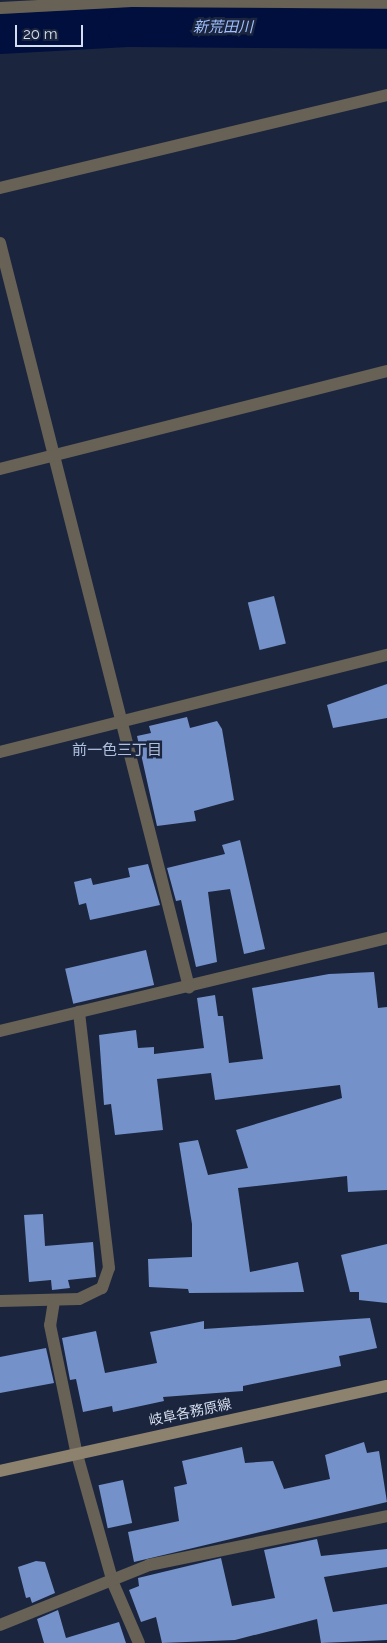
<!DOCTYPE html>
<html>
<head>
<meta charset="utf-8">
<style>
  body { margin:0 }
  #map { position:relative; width:387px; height:1643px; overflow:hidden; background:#1b263e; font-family:Raleway,"Noto Sans JP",sans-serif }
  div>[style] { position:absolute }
  .river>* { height:40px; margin:-20px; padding:0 20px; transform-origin:20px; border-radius:20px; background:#010f3e }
  .building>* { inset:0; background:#7491ca; transform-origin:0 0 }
  .street>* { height:12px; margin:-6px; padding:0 6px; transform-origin:6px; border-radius:6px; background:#686155 }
  .secondary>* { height:12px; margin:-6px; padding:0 6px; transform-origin:6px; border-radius:6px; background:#8d826e }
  span { translate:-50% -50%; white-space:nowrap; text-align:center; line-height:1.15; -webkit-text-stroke:5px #1b263e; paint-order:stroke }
  .street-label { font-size:14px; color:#d6deee }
  .water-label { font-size:15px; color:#9fbfff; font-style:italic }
  .neighbourhood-label { font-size:15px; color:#b0c0df }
  .scale { position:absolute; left:15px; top:25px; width:68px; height:22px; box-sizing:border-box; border:2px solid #d6deee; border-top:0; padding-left:6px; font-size:15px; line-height:18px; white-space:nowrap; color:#d6deee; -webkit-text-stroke:4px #1b263e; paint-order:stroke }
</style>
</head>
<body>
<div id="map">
  <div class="river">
    <i style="left:0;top:34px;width:127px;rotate:-3.2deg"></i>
    <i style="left:127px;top:27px;width:260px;rotate:0.4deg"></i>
  </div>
  <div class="building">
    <i style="left:274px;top:596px;width:49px;height:27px;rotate:76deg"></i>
    <i style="clip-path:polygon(387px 684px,387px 718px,333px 728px,327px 705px)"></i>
    <i style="clip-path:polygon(187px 717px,190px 728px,217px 721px,222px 729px,234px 800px,194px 811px,196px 821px,157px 826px,137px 736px,151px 733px,149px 726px)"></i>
    <i style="clip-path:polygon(240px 840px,265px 949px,244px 954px,230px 889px,208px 892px,217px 962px,196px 967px,181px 900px,176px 901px,167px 868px,225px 854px,222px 845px)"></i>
    <i style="clip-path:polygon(148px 864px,160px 905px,90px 920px,86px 903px,79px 905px,74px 882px,91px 878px,93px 885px,130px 877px,128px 868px)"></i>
    <i style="left:146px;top:950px;width:36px;height:83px;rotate:77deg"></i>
    <i style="clip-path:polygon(374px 972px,378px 1008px,387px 1007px,387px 1190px,348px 1192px,347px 1176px,238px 1188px,250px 1272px,298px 1262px,304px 1292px,189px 1293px,188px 1289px,149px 1287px,148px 1259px,192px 1257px,192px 1224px,179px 1143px,198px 1140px,208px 1175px,248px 1168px,236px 1130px,342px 1098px,340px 1085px,215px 1100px,211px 1073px,157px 1079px,163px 1130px,115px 1135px,111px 1104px,104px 1105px,99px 1035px,136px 1030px,138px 1048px,154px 1047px,154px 1054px,204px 1048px,197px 998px,215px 995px,218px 1016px,223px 1016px,229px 1063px,263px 1059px,252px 988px,329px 974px)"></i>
    <i style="clip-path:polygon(43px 1214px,45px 1246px,93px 1242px,96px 1277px,68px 1280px,70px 1288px,52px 1290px,51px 1280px,29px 1282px,24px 1215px)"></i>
    <i style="clip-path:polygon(387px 1244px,387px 1303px,359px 1300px,359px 1292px,350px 1292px,341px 1255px)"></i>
    <i style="clip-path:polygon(370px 1318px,377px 1348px,339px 1356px,341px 1366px,243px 1386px,243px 1391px,163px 1397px,164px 1401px,113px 1412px,112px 1406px,83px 1412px,76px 1379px,70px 1380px,62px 1338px,96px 1331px,105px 1373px,157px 1363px,150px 1332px,204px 1321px,204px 1329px)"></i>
    <i style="clip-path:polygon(46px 1348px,54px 1383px,0 1393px,0 1357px)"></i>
    <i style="clip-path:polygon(364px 1442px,367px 1453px,379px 1451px,387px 1502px,134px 1562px,128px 1532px,179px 1521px,174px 1487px,187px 1484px,182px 1461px,242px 1447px,245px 1463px,273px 1461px,284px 1489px,330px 1479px,325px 1455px)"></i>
    <i style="left:123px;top:1480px;width:44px;height:25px;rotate:78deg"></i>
    <i style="clip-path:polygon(317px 1539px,321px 1556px,387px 1549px,387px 1567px,324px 1577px,333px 1612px,387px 1604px,387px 1640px,321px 1643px,317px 1619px,235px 1640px,162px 1643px,156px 1617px,141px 1622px,129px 1590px,139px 1586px,138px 1578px,221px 1558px,232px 1606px,275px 1598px,264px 1550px)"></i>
    <i style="clip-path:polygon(36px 1561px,45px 1562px,55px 1593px,32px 1603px,30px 1597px,26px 1598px,18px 1567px)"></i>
    <i style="clip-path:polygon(58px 1610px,66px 1638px,119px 1622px,126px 1643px,44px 1643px,37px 1619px)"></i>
  </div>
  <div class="street">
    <i style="left:0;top:8px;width:132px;rotate:-3deg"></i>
    <i style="left:132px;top:1px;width:255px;rotate:0.4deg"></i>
    <i style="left:0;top:188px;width:398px;rotate:-13.5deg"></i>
    <i style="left:0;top:243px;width:768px;rotate:75.75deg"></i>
    <i style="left:0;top:469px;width:399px;rotate:-14.2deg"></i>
    <i style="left:0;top:752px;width:399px;rotate:-14.1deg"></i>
    <i style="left:0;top:1031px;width:398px;rotate:-13.5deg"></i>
    <i style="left:0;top:1301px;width:79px;rotate:-1.5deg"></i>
    <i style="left:79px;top:1299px;width:25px;rotate:-26deg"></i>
    <i style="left:102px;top:1288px;width:21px;rotate:-71deg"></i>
    <i style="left:109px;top:1268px;width:258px;rotate:-96.7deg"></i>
    <i style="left:54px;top:1301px;width:24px;rotate:99deg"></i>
    <i style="left:50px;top:1325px;width:129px;rotate:78.3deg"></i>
    <i style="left:76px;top:1451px;width:137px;rotate:74.3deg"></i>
    <i style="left:113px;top:1583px;width:65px;rotate:66.6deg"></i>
    <i style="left:0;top:1625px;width:161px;rotate:-21.9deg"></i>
    <i style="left:149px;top:1565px;width:243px;rotate:-11.6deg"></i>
  </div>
  <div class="secondary">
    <i style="left:0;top:1471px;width:396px;rotate:-12.4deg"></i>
  </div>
  <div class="street-label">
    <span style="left:190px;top:1412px;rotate:-12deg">岐阜各務原線</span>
  </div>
  <div class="water-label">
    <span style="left:223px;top:28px">新荒田川</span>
  </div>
  <div class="neighbourhood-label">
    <span style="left:117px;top:751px">前一色三丁目</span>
  </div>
  <div class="scale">20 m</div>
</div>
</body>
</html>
